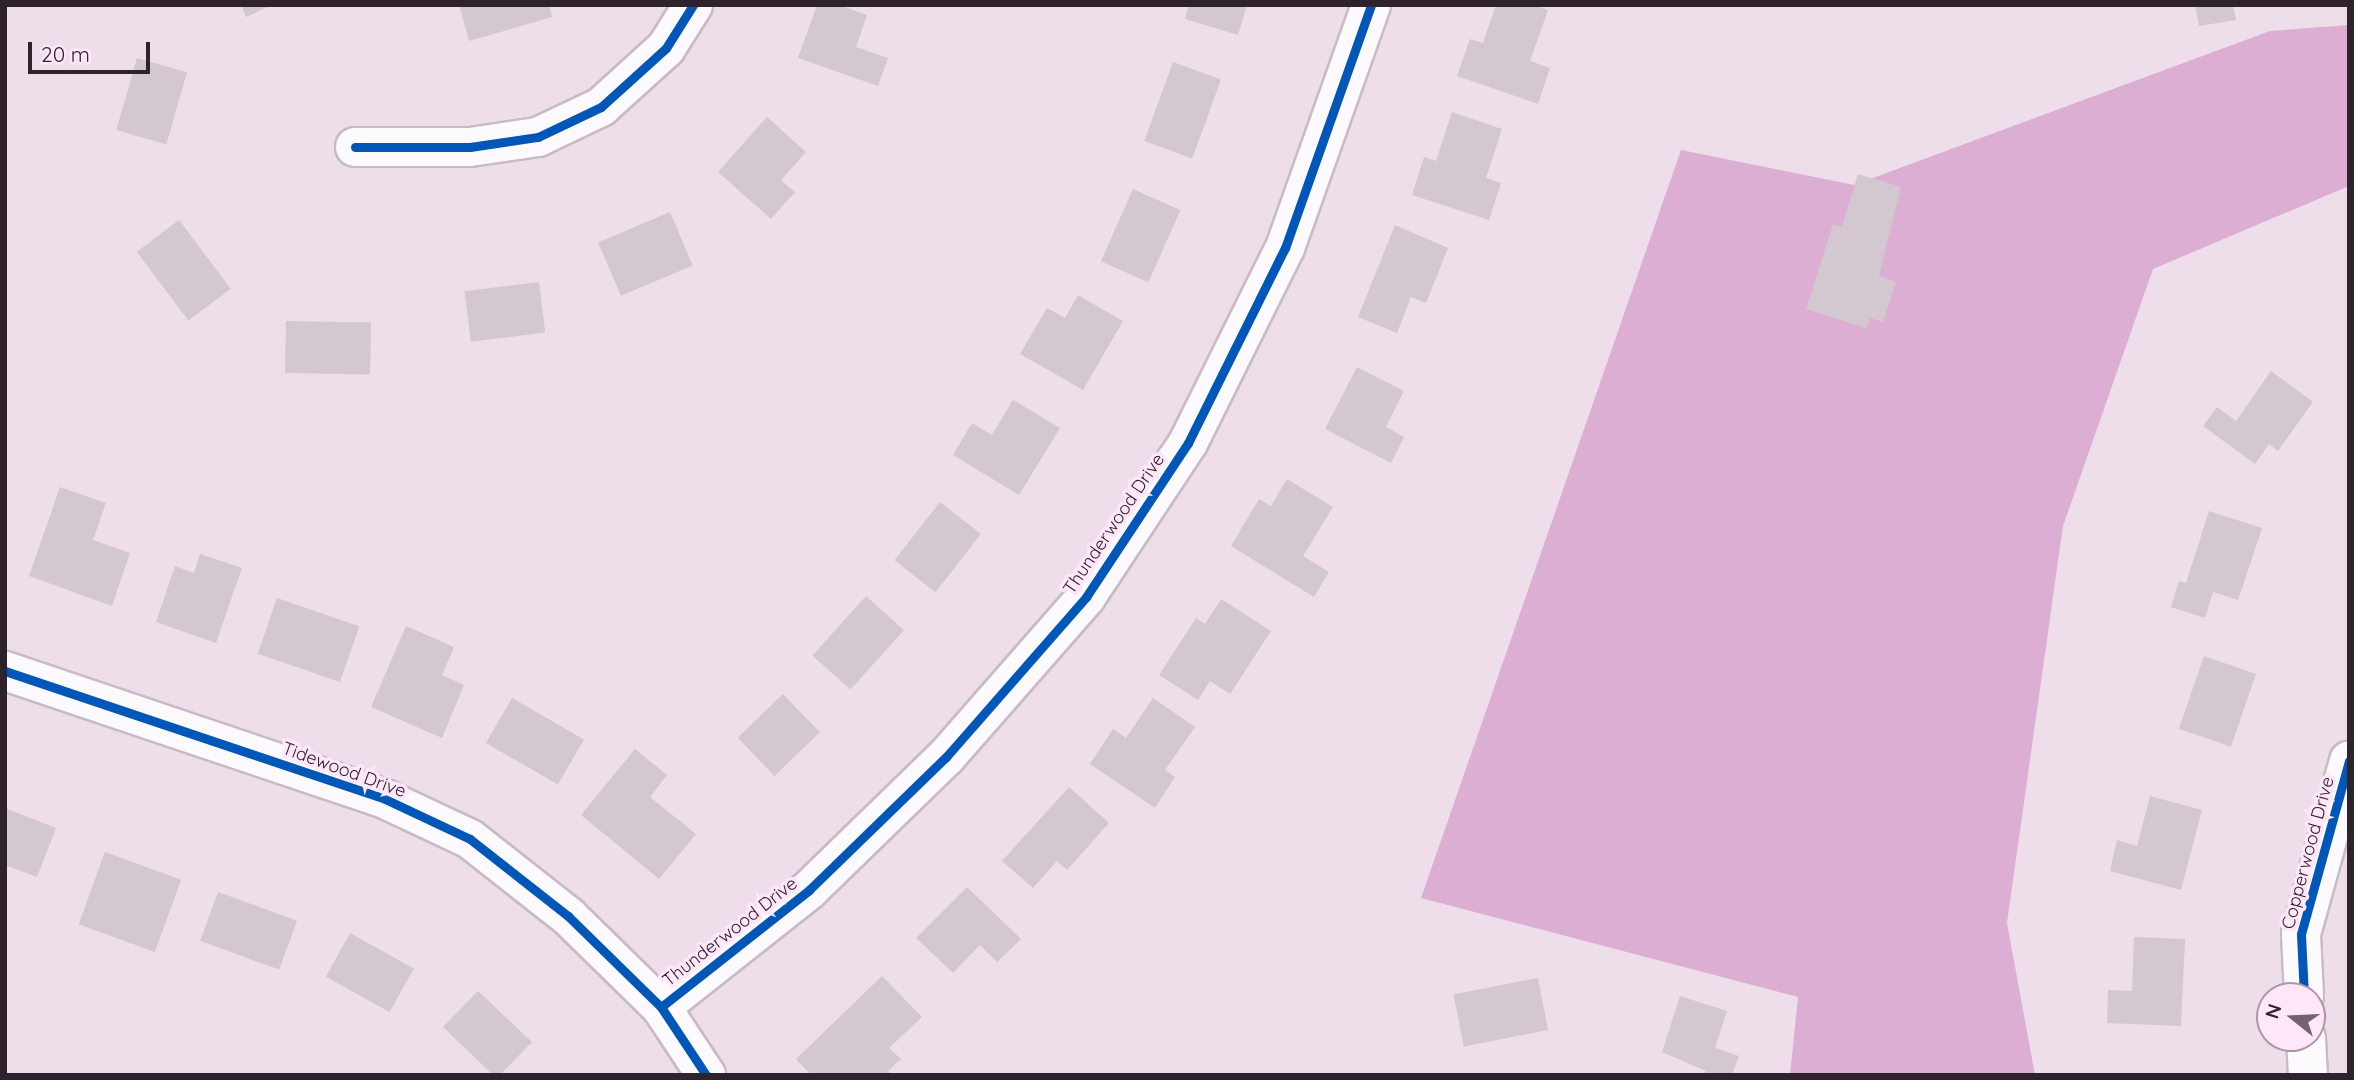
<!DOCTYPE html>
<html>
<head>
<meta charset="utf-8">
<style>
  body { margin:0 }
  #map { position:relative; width:2354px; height:1080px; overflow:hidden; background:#eedeea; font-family:Quicksand,sans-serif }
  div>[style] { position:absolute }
  .forest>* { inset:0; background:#dcaed3 }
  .building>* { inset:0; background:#d3c7d0; transform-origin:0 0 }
  .roads { filter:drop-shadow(2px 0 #c8bbc5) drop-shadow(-2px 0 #c8bbc5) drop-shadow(0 2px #c8bbc5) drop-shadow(0 -2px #c8bbc5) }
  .street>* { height:38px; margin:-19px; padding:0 19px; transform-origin:19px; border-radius:19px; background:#fcfafc }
  .cycleway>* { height:9px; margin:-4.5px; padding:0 4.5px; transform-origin:4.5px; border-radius:4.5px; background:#0057b8 }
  span { translate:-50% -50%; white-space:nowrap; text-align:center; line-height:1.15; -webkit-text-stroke:7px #ffe6f9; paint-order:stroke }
  .street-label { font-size:18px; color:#2e232c }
  .frame { position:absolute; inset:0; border:7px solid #2e232c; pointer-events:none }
  .north { position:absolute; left:2256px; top:982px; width:70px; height:70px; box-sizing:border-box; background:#ffe6f9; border:2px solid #ab98a7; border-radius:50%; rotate:288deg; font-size:19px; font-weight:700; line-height:28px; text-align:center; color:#2e232c }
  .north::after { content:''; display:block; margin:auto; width:24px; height:32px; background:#71646e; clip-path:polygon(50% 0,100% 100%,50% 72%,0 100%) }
  .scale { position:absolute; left:28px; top:42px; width:122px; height:32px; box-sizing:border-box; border:4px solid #2e232c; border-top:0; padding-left:9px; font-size:21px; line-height:24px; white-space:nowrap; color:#2e232c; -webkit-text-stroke:5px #ffe6f9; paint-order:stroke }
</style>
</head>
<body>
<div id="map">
  <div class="forest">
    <i style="clip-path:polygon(2349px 25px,2349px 186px,2153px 269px,2063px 526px,2007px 923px,2035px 1075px,1790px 1075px,1798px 997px,1421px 898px,1681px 150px,1854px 185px,2270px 31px)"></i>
  </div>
  <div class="building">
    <i style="clip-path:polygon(241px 5px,272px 5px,246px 17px)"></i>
    <i style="clip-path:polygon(459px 5px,549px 5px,552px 17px,469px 41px)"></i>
    <i style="clip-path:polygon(817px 5px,839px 5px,867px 15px,856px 47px,888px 58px,878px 86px,798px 58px)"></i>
    <i style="clip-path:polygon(1189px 5px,1247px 5px,1238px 35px,1185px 19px)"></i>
    <i style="clip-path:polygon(1496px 5px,1535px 5px,1548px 10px,1530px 61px,1550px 68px,1538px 104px,1457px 76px,1470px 39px,1483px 43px)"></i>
    <i style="clip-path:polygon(2195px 5px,2233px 5px,2236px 20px,2199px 26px)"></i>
    <i style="left:137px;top:58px;width:52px;height:75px;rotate:16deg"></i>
    <i style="left:1173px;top:62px;width:51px;height:84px;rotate:20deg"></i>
    <i style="clip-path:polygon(1452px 112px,1502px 129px,1486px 178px,1501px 183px,1489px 220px,1412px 195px,1424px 157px,1436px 161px)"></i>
    <i style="clip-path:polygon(767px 117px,806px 152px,781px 180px,795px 192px,771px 219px,718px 172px)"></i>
    <i style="clip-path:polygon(1858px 174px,1901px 187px,1879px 276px,1896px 282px,1883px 322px,1870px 318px,1866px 328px,1806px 309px,1833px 224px,1842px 227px)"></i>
    <i style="left:1133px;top:189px;width:52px;height:79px;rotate:24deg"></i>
    <i style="left:670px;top:212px;width:58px;height:78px;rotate:67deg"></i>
    <i style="left:179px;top:220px;width:86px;height:53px;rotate:53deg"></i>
    <i style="clip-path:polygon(1395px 225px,1448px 248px,1426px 303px,1411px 297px,1397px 333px,1358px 317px)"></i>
    <i style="left:539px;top:282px;width:51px;height:75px;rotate:83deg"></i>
    <i style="clip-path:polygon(1078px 295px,1123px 321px,1083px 390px,1020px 354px,1047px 308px,1065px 318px)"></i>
    <i style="left:286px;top:321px;width:85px;height:52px;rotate:1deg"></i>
    <i style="clip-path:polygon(1357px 367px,1404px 391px,1386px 427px,1404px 437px,1391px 463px,1325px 429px)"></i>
    <i style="clip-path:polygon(2271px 371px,2313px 402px,2278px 451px,2269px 444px,2255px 464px,2203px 426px,2217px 407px,2236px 421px)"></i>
    <i style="clip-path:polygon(1013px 400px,1060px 428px,1019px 495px,953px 455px,972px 423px,992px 435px)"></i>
    <i style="clip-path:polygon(1287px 479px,1333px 507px,1303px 556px,1329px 572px,1314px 597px,1231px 546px,1259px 499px,1271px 506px)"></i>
    <i style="clip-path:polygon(60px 487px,106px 503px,93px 540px,130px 553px,112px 606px,29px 576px)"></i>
    <i style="left:940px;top:502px;width:52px;height:74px;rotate:38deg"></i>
    <i style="clip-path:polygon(2209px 511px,2262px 528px,2238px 600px,2213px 592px,2205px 618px,2171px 607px,2179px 581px,2186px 583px)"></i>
    <i style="clip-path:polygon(200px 554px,242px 568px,216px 643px,156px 622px,175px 566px,194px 573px)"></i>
    <i style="left:866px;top:596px;width:51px;height:80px;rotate:42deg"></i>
    <i style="left:277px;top:598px;width:87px;height:59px;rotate:19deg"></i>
    <i style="clip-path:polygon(1221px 599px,1271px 631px,1230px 694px,1210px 681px,1198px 700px,1159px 675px,1196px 618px,1205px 624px)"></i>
    <i style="clip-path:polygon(406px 626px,454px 647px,442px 675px,464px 685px,442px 738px,371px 707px)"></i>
    <i style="left:2204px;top:656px;width:55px;height:77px;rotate:19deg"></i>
    <i style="left:783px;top:694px;width:53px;height:63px;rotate:46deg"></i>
    <i style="left:512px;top:698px;width:83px;height:52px;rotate:30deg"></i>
    <i style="clip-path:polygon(1153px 698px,1195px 727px,1165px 770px,1175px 777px,1155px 808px,1090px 764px,1113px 729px,1126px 738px)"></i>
    <i style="clip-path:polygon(635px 749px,667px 775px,650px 797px,696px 834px,659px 879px,581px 815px)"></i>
    <i style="clip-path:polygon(1069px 787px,1109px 823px,1067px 870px,1057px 861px,1033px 888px,1002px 861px)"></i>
    <i style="clip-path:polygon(2150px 796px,2202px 810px,2181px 890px,2110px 871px,2117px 840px,2137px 846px)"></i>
    <i style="clip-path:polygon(5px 808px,56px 828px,37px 877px,5px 865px)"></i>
    <i style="left:105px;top:852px;width:81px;height:77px;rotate:20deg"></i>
    <i style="clip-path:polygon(967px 887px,1021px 939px,997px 962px,980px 945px,953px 973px,916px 938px)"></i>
    <i style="left:218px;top:892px;width:84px;height:52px;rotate:20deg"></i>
    <i style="left:350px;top:933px;width:73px;height:50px;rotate:29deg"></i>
    <i style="clip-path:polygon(2134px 937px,2185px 939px,2181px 1026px,2107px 1023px,2108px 990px,2132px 991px)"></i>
    <i style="clip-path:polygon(882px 976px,922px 1017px,889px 1048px,901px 1059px,888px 1071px,892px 1075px,811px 1075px,796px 1059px)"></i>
    <i style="left:1538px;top:978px;width:53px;height:86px;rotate:79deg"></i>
    <i style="clip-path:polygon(478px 991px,532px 1042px,500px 1075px,493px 1075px,443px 1027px)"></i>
    <i style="clip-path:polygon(1680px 996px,1727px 1011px,1715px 1048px,1739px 1056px,1732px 1075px,1703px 1075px,1706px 1071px,1662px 1052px)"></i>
  </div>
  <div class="roads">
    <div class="street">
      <i style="left:355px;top:147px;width:115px"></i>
      <i style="left:470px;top:147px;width:69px;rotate:-8.4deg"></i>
      <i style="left:538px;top:137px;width:70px;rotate:-25.5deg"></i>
      <i style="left:601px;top:107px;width:88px;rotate:-42.2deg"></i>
      <i style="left:666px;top:48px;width:51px;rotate:-57.9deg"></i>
      <i style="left:5px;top:671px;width:401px;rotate:18.6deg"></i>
      <i style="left:385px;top:799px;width:94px;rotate:25.2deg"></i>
      <i style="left:470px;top:839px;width:125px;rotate:38.2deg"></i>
      <i style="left:568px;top:916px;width:130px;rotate:44.4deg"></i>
      <i style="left:661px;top:1007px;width:82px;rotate:56.5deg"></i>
      <i style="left:2304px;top:996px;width:62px;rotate:-92.8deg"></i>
      <i style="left:2301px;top:934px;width:180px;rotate:-74.5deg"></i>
      <i style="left:661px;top:1007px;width:189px;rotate:-38.3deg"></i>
      <i style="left:809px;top:890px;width:191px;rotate:-44.2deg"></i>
      <i style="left:946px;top:757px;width:213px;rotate:-48.8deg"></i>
      <i style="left:1086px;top:597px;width:185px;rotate:-56.5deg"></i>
      <i style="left:1188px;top:443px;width:218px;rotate:-63.6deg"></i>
      <i style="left:1285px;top:248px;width:258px;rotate:-70.5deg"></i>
      <i style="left:2306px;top:1038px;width:37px;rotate:87deg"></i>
    </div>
  </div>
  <div class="cycleway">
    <i style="left:355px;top:147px;width:115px"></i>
    <i style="left:470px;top:147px;width:69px;rotate:-8.4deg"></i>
    <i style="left:538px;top:137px;width:70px;rotate:-25.5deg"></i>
    <i style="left:601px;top:107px;width:88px;rotate:-42.2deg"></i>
    <i style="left:666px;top:48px;width:51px;rotate:-57.9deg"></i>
    <i style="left:5px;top:671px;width:401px;rotate:18.6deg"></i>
    <i style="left:385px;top:799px;width:94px;rotate:25.2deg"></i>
    <i style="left:470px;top:839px;width:125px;rotate:38.2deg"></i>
    <i style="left:568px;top:916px;width:130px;rotate:44.4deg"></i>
    <i style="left:661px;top:1007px;width:82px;rotate:56.5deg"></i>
    <i style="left:2304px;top:996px;width:62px;rotate:-92.8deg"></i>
    <i style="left:2301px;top:934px;width:180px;rotate:-74.5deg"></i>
    <i style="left:661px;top:1007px;width:189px;rotate:-38.3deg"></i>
    <i style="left:809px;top:890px;width:191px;rotate:-44.2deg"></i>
    <i style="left:946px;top:757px;width:213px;rotate:-48.8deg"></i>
    <i style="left:1086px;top:597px;width:185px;rotate:-56.5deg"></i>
    <i style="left:1188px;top:443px;width:218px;rotate:-63.6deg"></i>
    <i style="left:1285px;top:248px;width:258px;rotate:-70.5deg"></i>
  </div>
  <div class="street-label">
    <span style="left:1114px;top:524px;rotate:-56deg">Thunderwood Drive</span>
    <span style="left:344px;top:770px;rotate:20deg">Tidewood Drive</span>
    <span style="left:2308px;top:853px;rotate:-75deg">Copperwood Drive</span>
    <span style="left:730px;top:932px;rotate:-38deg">Thunderwood Drive</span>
  </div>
  <div class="frame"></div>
  <div class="north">N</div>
  <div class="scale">20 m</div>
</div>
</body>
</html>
